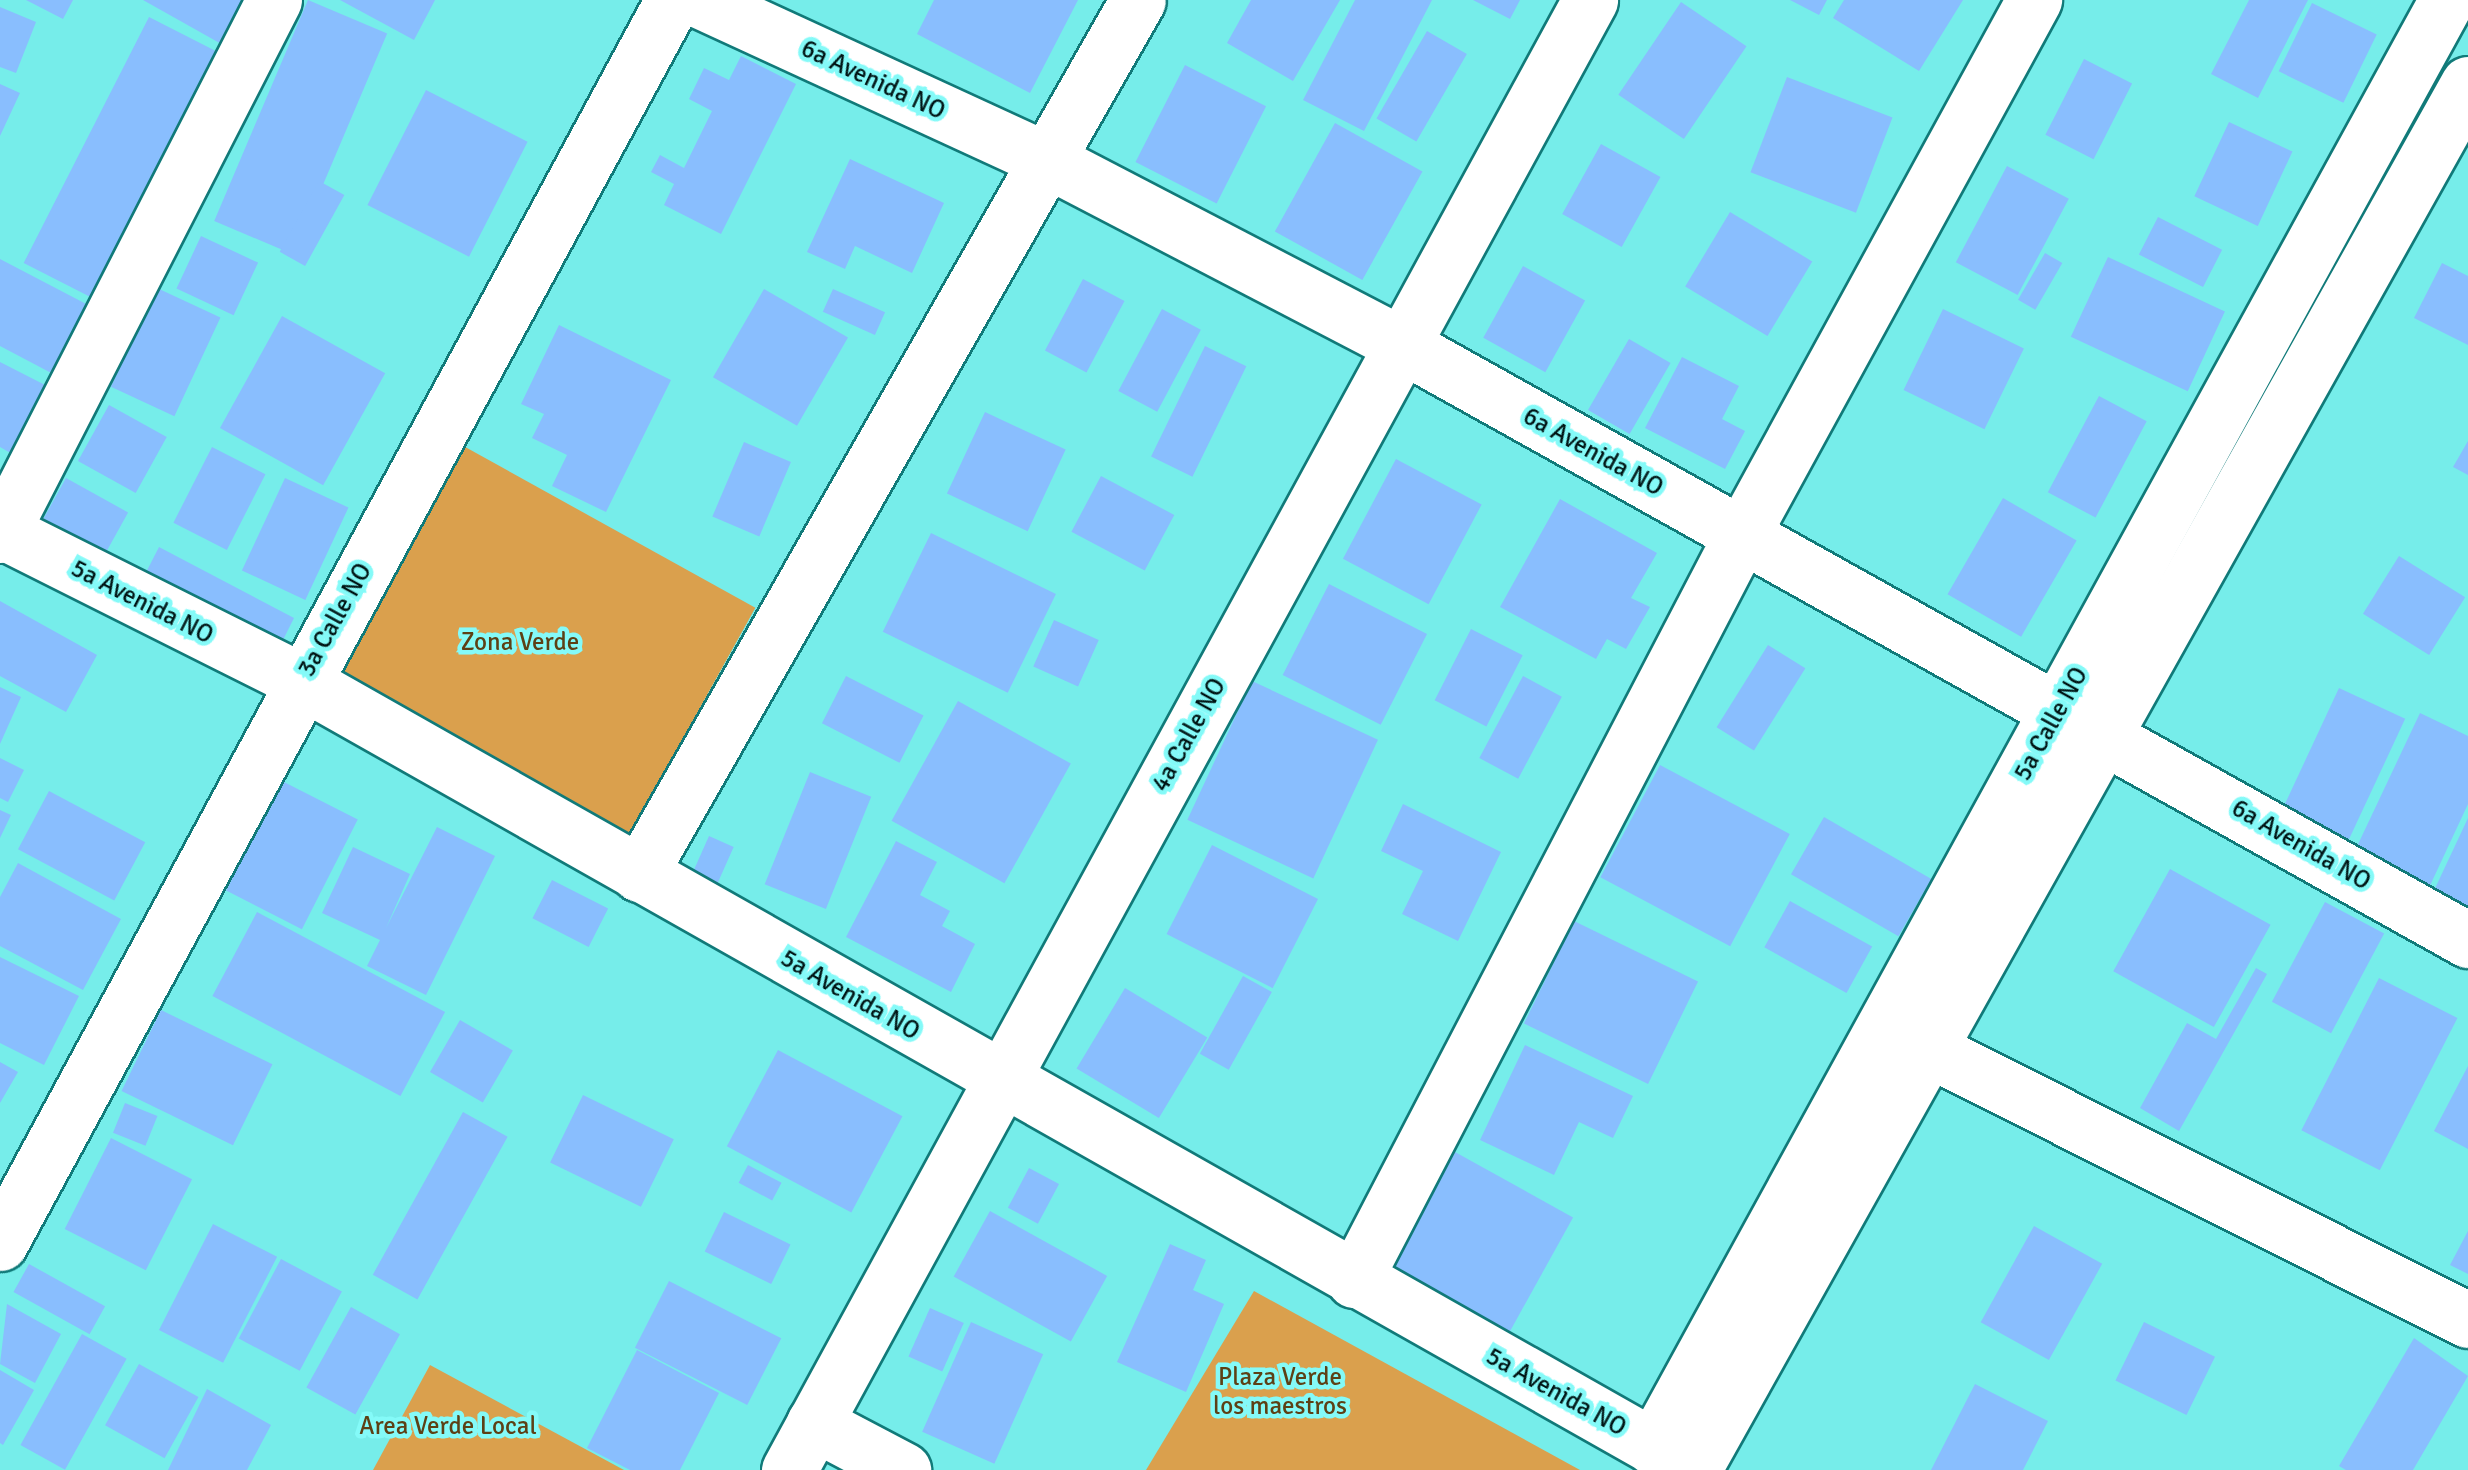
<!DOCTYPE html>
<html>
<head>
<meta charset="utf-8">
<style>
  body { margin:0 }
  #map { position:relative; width:2468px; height:1470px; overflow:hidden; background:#76edea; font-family:Signika,sans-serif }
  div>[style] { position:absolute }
  .green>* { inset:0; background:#daa04d; transform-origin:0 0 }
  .building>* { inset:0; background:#89befe; transform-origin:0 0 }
  .roads { filter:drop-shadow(2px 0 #117a79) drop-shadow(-2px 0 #117a79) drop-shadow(0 2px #117a79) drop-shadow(0 -2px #117a79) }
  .minor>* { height:55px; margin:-27.5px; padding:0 27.5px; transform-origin:27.5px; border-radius:27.5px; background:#fff }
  span { translate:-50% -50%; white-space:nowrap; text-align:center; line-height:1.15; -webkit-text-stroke:9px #84faf8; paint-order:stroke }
  .street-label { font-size:25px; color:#001515 }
  .park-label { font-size:25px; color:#5d4015 }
</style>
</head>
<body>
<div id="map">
  <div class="green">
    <i style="left:458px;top:443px;width:340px;height:294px;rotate:29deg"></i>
    <i style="clip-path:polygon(1254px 1291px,1580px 1470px,1146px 1470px)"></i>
    <i style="clip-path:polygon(430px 1365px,624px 1470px,373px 1470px)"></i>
  </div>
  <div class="building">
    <i style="clip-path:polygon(26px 0,73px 0,63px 19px)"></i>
    <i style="clip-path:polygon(143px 0,261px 0,232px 50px)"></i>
    <i style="left:308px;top:0;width:86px;height:240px;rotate:23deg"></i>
    <i style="clip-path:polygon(340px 0,435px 0,414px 40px)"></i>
    <i style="clip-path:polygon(934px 0,1078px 0,1030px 93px,917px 34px)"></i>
    <i style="clip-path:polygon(1251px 0,1340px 0,1293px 81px,1227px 43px)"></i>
    <i style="clip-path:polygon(1355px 0,1432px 0,1364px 131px,1303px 100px)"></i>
    <i style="clip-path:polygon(1473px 0,1520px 0,1510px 19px)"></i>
    <i style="clip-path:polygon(1790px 0,1827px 0,1819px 15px)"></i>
    <i style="clip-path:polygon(1844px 0,1963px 0,1919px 71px,1833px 18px)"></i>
    <i style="clip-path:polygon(2249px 0,2308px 0,2258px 98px,2211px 74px)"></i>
    <i style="left:1681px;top:2px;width:79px;height:112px;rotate:34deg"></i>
    <i style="left:2312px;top:3px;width:72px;height:76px;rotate:26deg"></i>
    <i style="clip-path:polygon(0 7px,36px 22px,16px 73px,0 67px)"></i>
    <i style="left:149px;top:17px;width:87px;height:276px;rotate:27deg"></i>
    <i style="left:1427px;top:31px;width:46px;height:101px;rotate:30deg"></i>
    <i style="clip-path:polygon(741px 56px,796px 84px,721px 234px,664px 205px,674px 184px,651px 172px,660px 155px,684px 168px,712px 111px,689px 99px,704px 68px,729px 80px)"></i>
    <i style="left:2084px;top:59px;width:54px;height:85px;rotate:27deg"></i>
    <i style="left:1185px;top:65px;width:91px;height:109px;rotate:27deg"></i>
    <i style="left:1787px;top:77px;width:113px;height:102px;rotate:21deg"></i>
    <i style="clip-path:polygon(0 84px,20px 93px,0 136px)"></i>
    <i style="left:426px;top:90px;width:114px;height:129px;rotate:27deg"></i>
    <i style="left:2229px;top:122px;width:70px;height:82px;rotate:25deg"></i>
    <i style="left:1335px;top:123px;width:100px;height:124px;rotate:29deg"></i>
    <i style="left:1601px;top:144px;width:68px;height:80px;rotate:29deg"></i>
    <i style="clip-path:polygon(850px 159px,944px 203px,912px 273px,855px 246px,845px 269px,807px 252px)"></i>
    <i style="left:2007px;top:166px;width:70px;height:109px;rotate:28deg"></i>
    <i style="left:319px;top:181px;width:29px;height:81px;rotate:29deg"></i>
    <i style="left:1730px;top:212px;width:96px;height:87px;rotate:31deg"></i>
    <i style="left:2158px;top:217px;width:72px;height:42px;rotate:27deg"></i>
    <i style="left:201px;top:236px;width:63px;height:58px;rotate:25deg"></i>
    <i style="left:2045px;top:253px;width:20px;height:54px;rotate:30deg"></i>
    <i style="left:2108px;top:257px;width:129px;height:88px;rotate:25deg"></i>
    <i style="clip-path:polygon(0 259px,90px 306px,55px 375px,0 346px)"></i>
    <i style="clip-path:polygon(2442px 263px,2468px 276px,2468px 345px,2414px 318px)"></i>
    <i style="left:1523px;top:266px;width:71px;height:82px;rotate:29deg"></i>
    <i style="left:1083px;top:279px;width:47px;height:81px;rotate:28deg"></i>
    <i style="left:157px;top:288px;width:70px;height:109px;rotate:25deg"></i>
    <i style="left:764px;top:289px;width:97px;height:102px;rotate:30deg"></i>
    <i style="left:833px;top:289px;width:57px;height:25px;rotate:24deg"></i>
    <i style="left:1162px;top:309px;width:44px;height:93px;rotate:28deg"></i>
    <i style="left:1943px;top:309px;width:90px;height:90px;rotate:26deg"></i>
    <i style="left:282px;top:316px;width:118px;height:128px;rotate:29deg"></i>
    <i style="clip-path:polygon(559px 325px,671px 380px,606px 512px,552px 486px,567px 455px,532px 438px,544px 414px,521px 404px)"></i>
    <i style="left:1629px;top:339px;width:48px;height:82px;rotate:30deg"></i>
    <i style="left:1205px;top:346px;width:46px;height:123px;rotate:26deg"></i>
    <i style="clip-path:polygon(1682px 357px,1739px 386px,1722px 419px,1745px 431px,1725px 469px,1645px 428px)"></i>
    <i style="clip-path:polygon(0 362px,49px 387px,14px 455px,0 447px)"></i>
    <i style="left:2099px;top:396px;width:54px;height:109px;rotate:28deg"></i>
    <i style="left:109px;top:405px;width:66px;height:64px;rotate:29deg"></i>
    <i style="left:985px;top:412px;width:89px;height:90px;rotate:25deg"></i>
    <i style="clip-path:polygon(2468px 441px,2468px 475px,2453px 467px)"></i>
    <i style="left:744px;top:442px;width:51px;height:81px;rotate:23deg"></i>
    <i style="left:212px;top:447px;width:60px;height:85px;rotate:27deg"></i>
    <i style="left:1396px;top:459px;width:97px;height:113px;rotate:28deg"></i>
    <i style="left:1101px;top:476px;width:83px;height:63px;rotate:28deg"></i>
    <i style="left:66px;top:478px;width:71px;height:63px;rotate:29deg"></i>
    <i style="left:285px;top:478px;width:70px;height:102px;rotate:25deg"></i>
    <i style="left:2003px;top:498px;width:85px;height:111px;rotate:30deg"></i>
    <i style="clip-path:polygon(1560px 499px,1657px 553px,1631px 598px,1650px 607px,1626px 649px,1607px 639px,1596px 659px,1500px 607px)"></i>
    <i style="left:931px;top:533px;width:139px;height:110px;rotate:26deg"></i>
    <i style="clip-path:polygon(159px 547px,294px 618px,278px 650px,138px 588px)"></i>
    <i style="left:2399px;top:556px;width:78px;height:68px;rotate:32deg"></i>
    <i style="left:1329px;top:584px;width:110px;height:102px;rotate:27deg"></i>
    <i style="clip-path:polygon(0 601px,97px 655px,66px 712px,0 676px)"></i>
    <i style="left:1054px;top:620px;width:49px;height:51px;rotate:24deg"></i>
    <i style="left:1471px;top:629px;width:58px;height:80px;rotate:27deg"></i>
    <i style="left:1768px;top:645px;width:44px;height:97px;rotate:32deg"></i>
    <i style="left:846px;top:676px;width:87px;height:53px;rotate:27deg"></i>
    <i style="left:1523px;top:676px;width:44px;height:93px;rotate:28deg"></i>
    <i style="left:1252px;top:681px;width:139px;height:153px;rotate:25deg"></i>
    <i style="clip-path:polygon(0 687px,21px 697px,0 744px)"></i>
    <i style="left:2339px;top:688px;width:73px;height:139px;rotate:25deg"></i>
    <i style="left:958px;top:701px;width:129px;height:137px;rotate:29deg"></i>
    <i style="clip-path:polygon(2420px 713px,2468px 736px,2468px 804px,2427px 892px,2352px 857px)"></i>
    <i style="clip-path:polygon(0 758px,24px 770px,8px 802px,0 798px)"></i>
    <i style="left:1660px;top:765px;width:147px;height:127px;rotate:28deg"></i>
    <i style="left:810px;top:772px;width:66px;height:121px;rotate:22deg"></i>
    <i style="left:282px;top:781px;width:85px;height:123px;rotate:27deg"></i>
    <i style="left:49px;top:791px;width:109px;height:66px;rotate:28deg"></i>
    <i style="clip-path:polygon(1403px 804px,1501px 852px,1458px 941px,1402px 914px,1423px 871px,1381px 851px)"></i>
    <i style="clip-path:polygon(0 810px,11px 815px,0 838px)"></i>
    <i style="left:1824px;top:817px;width:124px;height:66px;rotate:30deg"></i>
    <i style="clip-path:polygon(2468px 818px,2468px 914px,2431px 897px)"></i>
    <i style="clip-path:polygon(437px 827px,495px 856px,426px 995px,367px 966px,380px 940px,322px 913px,353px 847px,410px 874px,386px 928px)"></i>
    <i style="left:709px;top:836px;width:27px;height:55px;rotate:24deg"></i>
    <i style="clip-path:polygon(896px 841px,937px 862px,920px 895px,950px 911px,942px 926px,975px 944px,951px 992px,846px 937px)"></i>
    <i style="left:1212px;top:845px;width:119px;height:100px;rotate:27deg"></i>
    <i style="clip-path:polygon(18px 863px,121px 919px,83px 990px,0 946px,0 897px)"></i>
    <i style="left:2170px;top:869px;width:115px;height:117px;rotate:29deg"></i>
    <i style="left:552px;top:880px;width:63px;height:43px;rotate:27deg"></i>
    <i style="left:1790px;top:901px;width:94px;height:53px;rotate:29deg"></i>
    <i style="left:2325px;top:902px;width:67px;height:113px;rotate:28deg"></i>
    <i style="left:257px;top:912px;width:213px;height:95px;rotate:28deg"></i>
    <i style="left:1574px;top:921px;width:138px;height:114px;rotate:26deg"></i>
    <i style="clip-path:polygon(0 957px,79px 996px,44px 1065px,0 1043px)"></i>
    <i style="clip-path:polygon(2256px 968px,2267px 974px,2179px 1131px,2140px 1108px,2187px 1023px,2216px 1039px)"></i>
    <i style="left:1243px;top:976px;width:33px;height:89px;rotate:29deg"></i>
    <i style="left:2379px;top:978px;width:88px;height:171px;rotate:27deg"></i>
    <i style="left:1125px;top:988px;width:96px;height:94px;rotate:31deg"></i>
    <i style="left:161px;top:1010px;width:124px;height:90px;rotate:26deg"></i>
    <i style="left:460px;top:1020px;width:61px;height:60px;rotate:30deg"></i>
    <i style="clip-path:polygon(1525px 1045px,1633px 1096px,1613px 1138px,1579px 1122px,1554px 1175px,1480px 1140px)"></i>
    <i style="left:778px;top:1050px;width:141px;height:109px;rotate:28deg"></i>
    <i style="clip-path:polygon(0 1062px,18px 1072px,0 1103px)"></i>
    <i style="clip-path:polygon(2468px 1066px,2468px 1149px,2434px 1131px)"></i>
    <i style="left:583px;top:1095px;width:101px;height:75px;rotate:26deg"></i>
    <i style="left:125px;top:1103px;width:35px;height:32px;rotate:22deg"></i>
    <i style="left:463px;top:1112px;width:51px;height:186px;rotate:29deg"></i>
    <i style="left:111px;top:1138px;width:91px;height:102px;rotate:27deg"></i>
    <i style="left:1455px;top:1152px;width:135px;height:140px;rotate:29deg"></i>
    <i style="left:748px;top:1165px;width:38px;height:20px;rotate:28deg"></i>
    <i style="left:1029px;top:1168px;width:34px;height:45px;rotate:28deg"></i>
    <i style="left:990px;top:1211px;width:134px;height:75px;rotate:29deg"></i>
    <i style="left:724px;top:1212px;width:74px;height:44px;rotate:26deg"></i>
    <i style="left:213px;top:1224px;width:72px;height:119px;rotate:27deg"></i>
    <i style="left:2034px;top:1226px;width:78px;height:110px;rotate:29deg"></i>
    <i style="clip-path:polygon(2468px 1231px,2468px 1274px,2450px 1265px)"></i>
    <i style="clip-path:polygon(1170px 1244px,1206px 1260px,1193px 1290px,1224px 1304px,1186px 1392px,1117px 1362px)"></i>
    <i style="left:281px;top:1259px;width:69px;height:90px;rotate:28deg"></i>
    <i style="left:29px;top:1264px;width:87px;height:32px;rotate:29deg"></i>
    <i style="left:669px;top:1281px;width:126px;height:75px;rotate:27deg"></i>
    <i style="clip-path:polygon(7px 1304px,61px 1334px,35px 1383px,0 1364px)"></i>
    <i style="left:351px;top:1307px;width:56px;height:92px;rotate:29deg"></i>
    <i style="left:930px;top:1308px;width:37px;height:53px;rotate:24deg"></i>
    <i style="left:971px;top:1322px;width:79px;height:120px;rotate:24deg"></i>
    <i style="left:2144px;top:1322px;width:79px;height:65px;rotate:26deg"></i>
    <i style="left:82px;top:1334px;width:51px;height:127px;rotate:29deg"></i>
    <i style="clip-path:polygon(2414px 1338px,2468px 1376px,2413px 1470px,2346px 1470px,2339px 1466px)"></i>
    <i style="clip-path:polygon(637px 1350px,719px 1393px,680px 1470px,630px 1470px,587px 1448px)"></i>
    <i style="left:139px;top:1364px;width:68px;height:70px;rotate:29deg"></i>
    <i style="clip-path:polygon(0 1370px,34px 1390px,3px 1445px,0 1443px)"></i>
    <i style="clip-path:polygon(1975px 1384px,2048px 1421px,2023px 1470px,1931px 1470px)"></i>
    <i style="clip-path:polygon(207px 1389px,271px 1425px,247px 1470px,168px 1470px)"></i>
  </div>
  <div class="roads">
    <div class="minor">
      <i style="left:699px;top:0;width:390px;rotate:24.7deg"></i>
      <i style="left:1053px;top:163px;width:394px;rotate:27.5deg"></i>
      <i style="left:1402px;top:345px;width:1221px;rotate:29.17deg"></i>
      <i style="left:0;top:530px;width:337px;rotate:26.6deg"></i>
      <i style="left:301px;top:681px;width:1602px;rotate:29.51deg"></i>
      <i style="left:0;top:535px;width:601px;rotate:-62.88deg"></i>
      <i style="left:639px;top:874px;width:1006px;rotate:-60.28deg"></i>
      <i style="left:1928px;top:1049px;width:604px;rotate:26.65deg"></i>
      <i style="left:0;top:1243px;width:1413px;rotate:-61.57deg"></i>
      <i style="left:1354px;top:1280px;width:841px;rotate:-62.52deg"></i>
      <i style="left:1742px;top:534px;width:609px;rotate:-61.33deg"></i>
      <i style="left:814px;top:1423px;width:101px;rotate:27.8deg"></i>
      <i style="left:1653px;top:1447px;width:1651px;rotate:-61.25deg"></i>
      <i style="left:789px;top:1470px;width:1674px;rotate:-61.41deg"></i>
      <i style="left:1693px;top:1470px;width:1588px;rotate:-60.79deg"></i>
    </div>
  </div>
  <div class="street-label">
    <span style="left:873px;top:80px;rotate:25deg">6a Avenida NO</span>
    <span style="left:1593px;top:452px;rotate:29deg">6a Avenida NO</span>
    <span style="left:142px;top:602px;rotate:27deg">5a Avenida NO</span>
    <span style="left:335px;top:620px;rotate:-61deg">3a Calle NO</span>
    <span style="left:2051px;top:724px;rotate:-61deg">5a Calle NO</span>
    <span style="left:1189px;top:735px;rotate:-61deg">4a Calle NO</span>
    <span style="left:2301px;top:845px;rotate:30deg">6a Avenida NO</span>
    <span style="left:850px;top:995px;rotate:30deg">5a Avenida NO</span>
    <span style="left:1556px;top:1392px;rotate:29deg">5a Avenida NO</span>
  </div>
  <div class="park-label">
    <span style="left:520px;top:642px">Zona Verde</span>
    <span style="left:1280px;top:1392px">Plaza Verde<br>los maestros</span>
    <span style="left:448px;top:1426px">Area Verde Local</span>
  </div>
</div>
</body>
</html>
